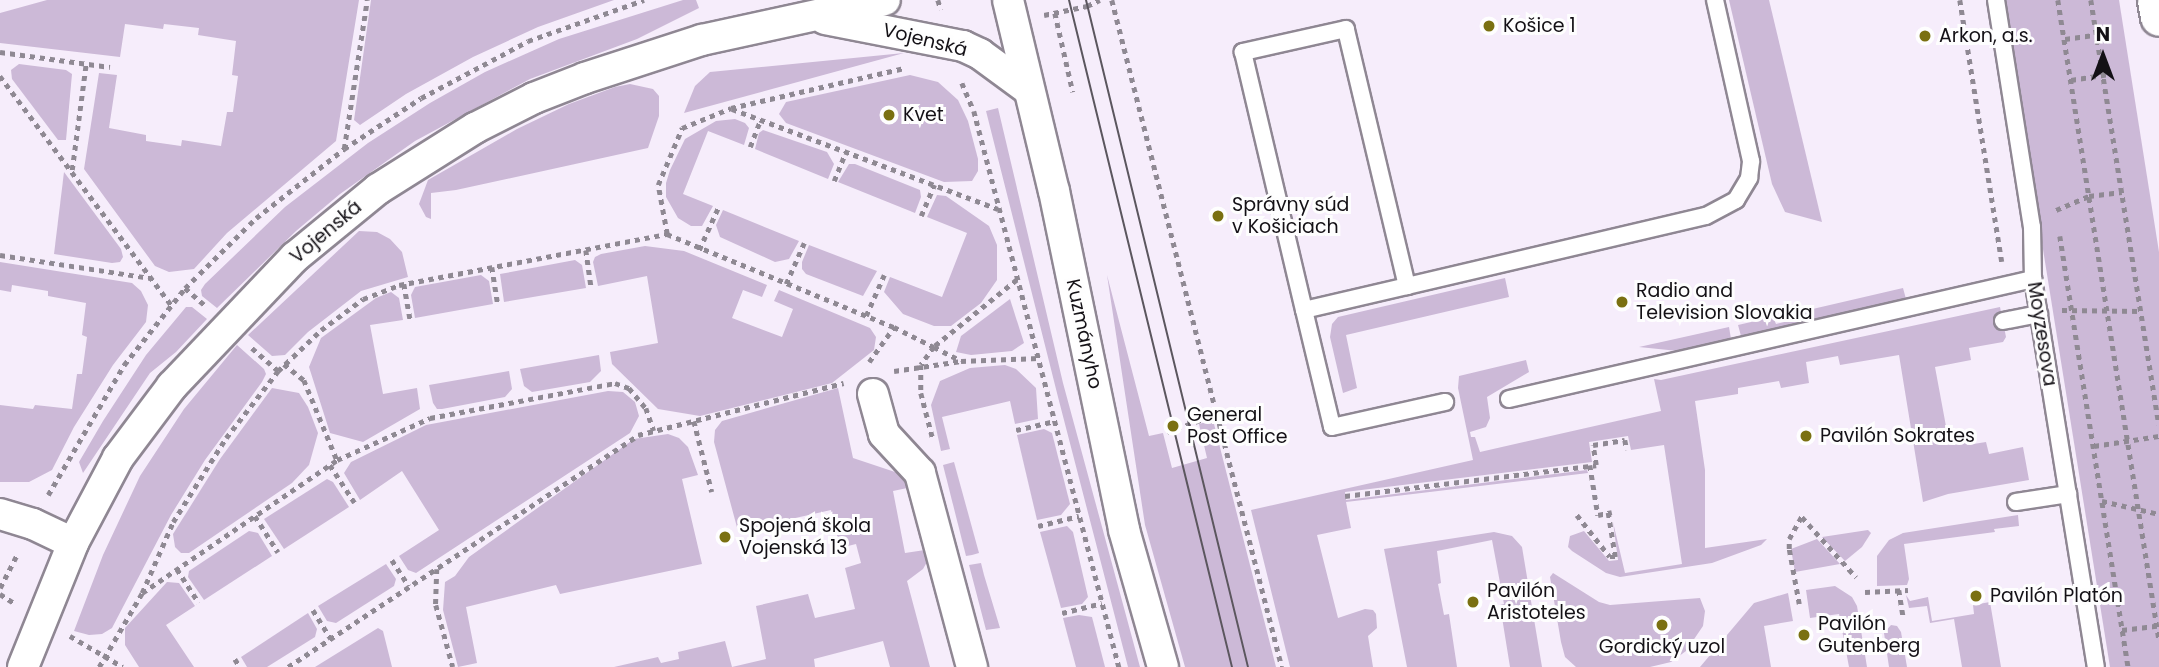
<!DOCTYPE html>
<html>
<head>
<meta charset="utf-8">
<style>
  body { margin:0 }
  #map { position:relative; width:2159px; height:667px; overflow:hidden; background:#f6edfb; font-family:Poppins,sans-serif }
  div>[style] { position:absolute }
  .green>* { inset:0; background:#ccb9d7 }
  .path>* { height:4.5px; margin-top:-2.25px; transform-origin:0; background:repeating-linear-gradient(90deg,#8f8993 0 5px,transparent 0 10px) }
  .roads { filter:drop-shadow(2px 0 #8f8793) drop-shadow(-2px 0 #8f8793) drop-shadow(0 2px #8f8793) drop-shadow(0 -2px #8f8793) }
  .service>* { height:16px; margin:-8px; padding:0 8px; transform-origin:8px; border-radius:8px; background:#fff }
  .minor>* { height:30px; margin:-15px; padding:0 15px; transform-origin:15px; border-radius:15px; background:#fff }
  .tertiary>* { height:37px; margin:-18.5px; padding:0 18.5px; transform-origin:18.5px; border-radius:18.5px; background:#fff }
  .tram>* { height:2px; margin:-1px; padding:0 1px; transform-origin:1px; border-radius:1px; background:#5b565e }
  .dots>* { width:19px; height:19px; translate:-50% -50%; box-sizing:border-box; border:4px solid #fefefe; border-radius:50% }
  span { translate:-50% -50%; white-space:nowrap; text-align:center; line-height:1.15; -webkit-text-stroke:6px #fefefe; paint-order:stroke }
  .poi-label { font-size:19px; color:#141116 }
  .left { translate:0 -50%; text-align:left }
  .street-label { font-size:19px; color:#141116 }
  .north { position:absolute; left:2068px; top:21px; width:70px; height:70px; -webkit-text-stroke:5px #fefefe; paint-order:stroke; rotate:0deg; font-size:19px; font-weight:700; line-height:28px; text-align:center; color:#141116 }
  .north::after { content:''; display:block; margin:auto; width:24px; height:32px; background:#141116; clip-path:polygon(50% 0,100% 100%,50% 72%,0 100%) }
</style>
</head>
<body>
<div id="map">
  <div class="green">
    <i style="clip-path:polygon(47px 0,359px 0,336px 141px,227px 233px,194px 269px,169px 272px,155px 266px,84px 169px,99px 73px,117px 75px,109px 128px,146px 135px,146px 141px,181px 146px,182px 140px,221px 146px,227px 112px,233px 112px,238px 76px,232px 75px,236px 41px,198px 35px,199px 28px,164px 24px,163px 29px,125px 24px,120px 57px,0 43px,0 13px)"></i>
    <i style="clip-path:polygon(371px 0,614px 0,538px 27px,473px 57px,406px 94px,360px 125px,354px 120px)"></i>
    <i style="clip-path:polygon(683px 0,696px 0,699px 8px,637px 39px,530px 79px,415px 141px,340px 194px,296px 231px,217px 308px,202px 296px,201px 290px,205px 284px,285px 207px,368px 143px,430px 103px,485px 72px,559px 39px)"></i>
    <i style="clip-path:polygon(1729px 0,1769px 0,1822px 222px,1785px 212px,1772px 184px)"></i>
    <i style="clip-path:polygon(2003px 0,2119px 0,2159px 252px,2159px 667px,2110px 667px)"></i>
    <i style="clip-path:polygon(904px 53px,684px 113px,695px 86px,710px 72px)"></i>
    <i style="clip-path:polygon(19px 64px,66px 70px,72px 74px,66px 140px,58px 140px,12px 79px,11px 70px)"></i>
    <i style="clip-path:polygon(910px 75px,938px 82px,958px 100px,968px 121px,978px 159px,978px 171px,972px 181px,944px 182px,786px 123px,779px 114px,786px 102px)"></i>
    <i style="clip-path:polygon(630px 84px,653px 89px,659px 96px,659px 116px,648px 148px,456px 190px,431px 193px,431px 219px,426px 217px,419px 204px,428px 180px,517px 129px,569px 104px,615px 87px)"></i>
    <i style="clip-path:polygon(998px 108px,1063px 383px,1140px 667px,1128px 667px,1058px 397px,986px 111px)"></i>
    <i style="clip-path:polygon(735px 119px,745px 123px,749px 128px,744px 145px,708px 131px,683px 194px,713px 206px,702px 226px,691px 226px,678px 218px,666px 197px,666px 183px,670px 170px,685px 139px,716px 121px)"></i>
    <i style="clip-path:polygon(763px 130px,827px 152px,834px 164px,828px 179px,755px 149px,759px 133px)"></i>
    <i style="clip-path:polygon(849px 164px,855px 164px,920px 190px,921px 197px,915px 213px,838px 182px)"></i>
    <i style="clip-path:polygon(64px 172px,121px 249px,123px 257px,120px 262px,112px 263px,54px 254px)"></i>
    <i style="clip-path:polygon(937px 195px,946px 196px,989px 226px,997px 245px,997px 280px,981px 303px,951px 326px,934px 326px,903px 314px,884px 292px,890px 277px,942px 297px,967px 233px,927px 217px)"></i>
    <i style="clip-path:polygon(723px 210px,799px 241px,789px 259px,775px 262px,720px 237px,716px 225px)"></i>
    <i style="clip-path:polygon(359px 231px,377px 232px,390px 239px,402px 252px,408px 277px,361px 291px,308px 332px,285px 355px,272px 356px,248px 335px)"></i>
    <i style="clip-path:polygon(809px 245px,877px 271px,863px 296px,806px 274px,802px 269px,802px 262px)"></i>
    <i style="clip-path:polygon(645px 246px,684px 251px,767px 285px,762px 297px,743px 290px,732px 318px,782px 337px,793px 309px,774px 301px,779px 290px,870px 328px,876px 337px,874px 350px,832px 383px,700px 416px,658px 409px,612px 364px,610px 352px,658px 343px,647px 276px,598px 286px,593px 262px,595px 257px,601px 254px)"></i>
    <i style="clip-path:polygon(575px 260px,582px 265px,586px 288px,504px 302px,500px 274px)"></i>
    <i style="clip-path:polygon(0 262px,132px 283px,141px 291px,148px 305px,146px 322px,113px 365px,74px 427px,52px 470px,29px 482px,0 482px,0 405px,33px 409px,35px 405px,72px 409px,77px 374px,82px 374px,87px 337px,82px 335px,86px 303px,48px 296px,48px 291px,12px 285px,11px 292px,0 290px)"></i>
    <i style="clip-path:polygon(481px 275px,489px 281px,493px 304px,415px 318px,411px 295px,415px 287px)"></i>
    <i style="clip-path:polygon(1107px 275px,1149px 436px,1163px 433px,1172px 468px,1207px 458px,1199px 424px,1213px 420px,1276px 667px,1185px 667px,1145px 525px)"></i>
    <i style="clip-path:polygon(1505px 278px,1509px 297px,1346px 335px,1357px 388px,1343px 393px,1330px 337px,1332px 324px,1338px 317px)"></i>
    <i style="clip-path:polygon(1903px 288px,1906px 299px,1741px 336px,1738px 325px,1773px 317px,1776px 324px,1805px 317px,1804px 311px)"></i>
    <i style="clip-path:polygon(391px 292px,399px 298px,403px 320px,370px 325px,383px 394px,417px 388px,420px 409px,363px 442px,330px 433px,309px 367px,321px 338px,376px 298px)"></i>
    <i style="clip-path:polygon(1010px 299px,1024px 343px,1012px 351px,971px 355px,956px 352px,961px 336px)"></i>
    <i style="clip-path:polygon(186px 307px,192px 307px,207px 319px,176px 352px,150px 373px,83px 473px,79px 462px,103px 421px,146px 355px)"></i>
    <i style="clip-path:polygon(2000px 307px,2006px 337px,2003px 342px,1969px 348px,1971px 360px,1935px 367px,1948px 437px,1964px 435px,1967px 445px,1986px 442px,1989px 454px,2023px 447px,2029px 480px,1948px 494px,1923px 502px,1899px 355px,1840px 365px,1838px 356px,1806px 362px,1809px 383px,1781px 388px,1779px 381px,1738px 388px,1738px 394px,1695px 401px,1705px 470px,1705px 548px,1767px 539px,1761px 545px,1712px 563px,1620px 577px,1606px 573px,1572px 551px,1568px 547px,1570px 536px,1584px 531px,1609px 561px,1618px 560px,1613px 522px,1625px 573px,1682px 564px,1664px 445px,1631px 450px,1628px 436px,1589px 442px,1592px 462px,1345px 492px,1346px 500px,1587px 470px,1588px 473px,1346px 502px,1351px 528px,1317px 535px,1338px 618px,1365px 609px,1373px 610px,1376px 614px,1377px 628px,1368px 636px,1373px 667px,1290px 667px,1251px 510px,1473px 460px,1458px 388px,1459px 376px,1526px 360px,1529px 372px,1487px 397px,1490px 418px,1486px 427px,1470px 432px,1471px 437px,1475px 437px,1480px 452px,1661px 411px,1654px 379px,1661px 380px)"></i>
    <i style="clip-path:polygon(1729px 327px,1731px 339px,1678px 351px,1639px 347px)"></i>
    <i style="clip-path:polygon(237px 345px,264px 369px,266px 374px,262px 382px,205px 460px,171px 515px,112px 628px,102px 634px,89px 635px,74px 631px,103px 555px,140px 476px,184px 409px)"></i>
    <i style="clip-path:polygon(599px 355px,601px 371px,590px 382px,532px 392px,524px 386px,520px 369px)"></i>
    <i style="clip-path:polygon(1005px 365px,1016px 369px,1036px 388px,1038px 419px,1015px 424px,1010px 401px,942px 417px,950px 449px,941px 451px,931px 405px,940px 381px,970px 368px)"></i>
    <i style="clip-path:polygon(509px 371px,512px 389px,505px 397px,442px 409px,437px 409px,433px 403px,429px 385px)"></i>
    <i style="clip-path:polygon(272px 388px,299px 393px,308px 407px,318px 433px,309px 465px,292px 483px,189px 553px,181px 553px,175px 547px,173px 534px,220px 459px)"></i>
    <i style="clip-path:polygon(838px 388px,853px 458px,904px 475px,912px 487px,893px 491px,905px 553px,925px 550px,927px 562px,923px 569px,907px 581px,930px 667px,890px 667px,883px 641px,814px 659px,815px 667px,614px 667px,658px 657px,661px 663px,679px 659px,678px 652px,725px 641px,732px 667px,766px 659px,756px 606px,808px 594px,815px 618px,855px 609px,845px 568px,861px 563px,856px 544px,840px 548px,831px 510px,738px 531px,714px 442px,715px 430px,722px 421px)"></i>
    <i style="clip-path:polygon(608px 391px,623px 392px,635px 402px,639px 416px,630px 433px,416px 573px,408px 570px,399px 556px,439px 530px,402px 471px,360px 500px,344px 473px,351px 462px,426px 425px)"></i>
    <i style="clip-path:polygon(1044px 429px,1052px 433px,1070px 504px,1061px 515px,1037px 520px,1017px 435px)"></i>
    <i style="clip-path:polygon(668px 434px,679px 438px,688px 447px,698px 475px,682px 479px,702px 564px,560px 594px,556px 585px,466px 607px,477px 663px,458px 667px,443px 610px,445px 582px,455px 576px,469px 557px,634px 439px)"></i>
    <i style="clip-path:polygon(954px 462px,979px 553px,972px 555px,966px 556px,943px 465px)"></i>
    <i style="clip-path:polygon(327px 479px,333px 482px,349px 507px,284px 549px,264px 519px)"></i>
    <i style="clip-path:polygon(2018px 515px,2019px 526px,1994px 529px,1995px 532px,1904px 544px,1909px 579px,1907px 585px,1877px 586px,1877px 556px,1889px 540px,1903px 533px)"></i>
    <i style="clip-path:polygon(1067px 526px,1073px 532px,1088px 597px,1082px 604px,1061px 608px,1040px 532px)"></i>
    <i style="clip-path:polygon(1868px 530px,1871px 533px,1862px 547px,1845px 561px,1822px 537px)"></i>
    <i style="clip-path:polygon(249px 531px,258px 533px,272px 556px,204px 600px,188px 577px,189px 571px)"></i>
    <i style="clip-path:polygon(1494px 532px,1512px 536px,1522px 547px,1542px 667px,1510px 667px,1500px 605px,1504px 604px,1492px 540px,1437px 551px,1441px 583px,1438px 584px,1444px 615px,1449px 614px,1457px 667px,1407px 667px,1384px 549px)"></i>
    <i style="clip-path:polygon(1817px 539px,1840px 564px,1795px 572px,1791px 549px)"></i>
    <i style="clip-path:polygon(981px 563px,984px 575px,1000px 628px,986px 630px,969px 565px)"></i>
    <i style="clip-path:polygon(386px 564px,396px 579px,394px 586px,336px 623px,327px 621px,318px 606px)"></i>
    <i style="clip-path:polygon(1553px 573px,1599px 602px,1610px 605px,1700px 598px,1705px 611px,1703px 626px,1686px 651px,1671px 662px,1650px 667px,1576px 667px,1565px 657px,1561px 642px,1550px 577px)"></i>
    <i style="clip-path:polygon(167px 582px,179px 583px,195px 606px,166px 625px,194px 667px,139px 667px,125px 645px,125px 628px)"></i>
    <i style="clip-path:polygon(1835px 586px,1852px 597px,1857px 606px,1867px 667px,1849px 667px,1839px 614px,1810px 618px,1806px 590px)"></i>
    <i style="clip-path:polygon(1788px 593px,1793px 621px,1764px 626px,1771px 667px,1700px 667px,1754px 603px)"></i>
    <i style="clip-path:polygon(1906px 595px,1910px 601px,1928px 597px,1932px 621px,1974px 614px,1973px 605px,1990px 602px,2001px 667px,1962px 667px,1954px 619px,1930px 623px,1927px 606px,1909px 608px)"></i>
    <i style="clip-path:polygon(308px 613px,317px 629px,315px 637px,267px 667px,247px 667px,241px 657px)"></i>
    <i style="clip-path:polygon(1079px 615px,1092px 617px,1105px 667px,1076px 667px,1063px 618px)"></i>
    <i style="clip-path:polygon(1891px 625px,1897px 626px,1901px 632px,1907px 667px,1889px 667px,1884px 633px)"></i>
    <i style="clip-path:polygon(378px 628px,383px 631px,392px 667px,315px 667px)"></i>
  </div>
  <div class="path">
    <i style="left:938px;top:0;width:10px;rotate:73deg"></i>
    <i style="left:1112px;top:0;width:427px;rotate:75.8deg"></i>
    <i style="left:1960px;top:0;width:265px;rotate:80.9deg"></i>
    <i style="left:2058px;top:0;width:647px;rotate:81.02deg"></i>
    <i style="left:2091px;top:0;width:430px;rotate:80.9deg"></i>
    <i style="left:1055px;top:13px;width:81px;rotate:77.2deg"></i>
    <i style="left:1044px;top:15px;width:44px;rotate:-11.8deg"></i>
    <i style="left:1087px;top:6px;width:14px;rotate:-25deg"></i>
    <i style="left:2065px;top:39px;width:36px;rotate:-8deg"></i>
    <i style="left:0;top:52px;width:111px;rotate:7.8deg"></i>
    <i style="left:0;top:76px;width:287px;rotate:53.2deg"></i>
    <i style="left:2071px;top:80px;width:37px;rotate:-9deg"></i>
    <i style="left:962px;top:83px;width:30px;rotate:67deg"></i>
    <i style="left:974px;top:111px;width:575px;rotate:75.38deg"></i>
    <i style="left:732px;top:109px;width:284px;rotate:20.6deg"></i>
    <i style="left:750px;top:147px;width:30px;rotate:-69deg"></i>
    <i style="left:344px;top:149px;width:151px;rotate:-81.2deg"></i>
    <i style="left:72px;top:170px;width:108px;rotate:-82.5deg"></i>
    <i style="left:834px;top:181px;width:31px;rotate:-68deg"></i>
    <i style="left:2056px;top:210px;width:36px;rotate:-23deg"></i>
    <i style="left:2089px;top:196px;width:33px;rotate:-7deg"></i>
    <i style="left:921px;top:216px;width:34px;rotate:-67deg"></i>
    <i style="left:667px;top:234px;width:245px;rotate:22.3deg"></i>
    <i style="left:894px;top:327px;width:45px;rotate:26.6deg"></i>
    <i style="left:934px;top:347px;width:22px;rotate:126deg"></i>
    <i style="left:921px;top:365px;width:28px;rotate:90deg"></i>
    <i style="left:921px;top:393px;width:48px;rotate:75.4deg"></i>
    <i style="left:2060px;top:236px;width:436px;rotate:81deg"></i>
    <i style="left:586px;top:250px;width:37px;rotate:82deg"></i>
    <i style="left:699px;top:250px;width:46px;rotate:-65.7deg"></i>
    <i style="left:0;top:255px;width:153px;rotate:8.7deg"></i>
    <i style="left:492px;top:267px;width:36px;rotate:81deg"></i>
    <i style="left:1017px;top:280px;width:107px;rotate:141.1deg"></i>
    <i style="left:934px;top:347px;width:30px;rotate:27deg"></i>
    <i style="left:961px;top:361px;width:77px;rotate:-2.2deg"></i>
    <i style="left:404px;top:284px;width:36px;rotate:80deg"></i>
    <i style="left:786px;top:284px;width:45px;rotate:-66.3deg"></i>
    <i style="left:185px;top:288px;width:29px;rotate:41deg"></i>
    <i style="left:2062px;top:310px;width:79px;rotate:0.7deg"></i>
    <i style="left:866px;top:316px;width:45px;rotate:-66.3deg"></i>
    <i style="left:252px;top:348px;width:35px;rotate:41deg"></i>
    <i style="left:869px;top:362px;width:43px;rotate:-54.5deg"></i>
    <i style="left:284px;top:364px;width:26px;rotate:39deg"></i>
    <i style="left:304px;top:380px;width:87px;rotate:67.6deg"></i>
    <i style="left:894px;top:371px;width:68px;rotate:-8.5deg"></i>
    <i style="left:694px;top:421px;width:73px;rotate:75.8deg"></i>
    <i style="left:1016px;top:430px;width:39px;rotate:-13deg"></i>
    <i style="left:1167px;top:432px;width:53px;rotate:-19.8deg"></i>
    <i style="left:1217px;top:414px;width:261px;rotate:75.6deg"></i>
    <i style="left:2094px;top:446px;width:66px;rotate:-8.7deg"></i>
    <i style="left:330px;top:465px;width:45px;rotate:56.7deg"></i>
    <i style="left:1590px;top:465px;width:51px;rotate:80.9deg"></i>
    <i style="left:1598px;top:515px;width:14px;rotate:-12deg"></i>
    <i style="left:48px;top:495px;width:151px;rotate:-59.7deg"></i>
    <i style="left:124px;top:365px;width:98px;rotate:-51.6deg"></i>
    <i style="left:185px;top:288px;width:100px;rotate:-44.6deg"></i>
    <i style="left:256px;top:218px;width:112px;rotate:-38.1deg"></i>
    <i style="left:344px;top:149px;width:92px;rotate:-33.5deg"></i>
    <i style="left:421px;top:98px;width:121px;rotate:-28deg"></i>
    <i style="left:528px;top:41px;width:123px;rotate:-19.5deg"></i>
    <i style="left:1345px;top:496px;width:253px;rotate:-7deg"></i>
    <i style="left:1596px;top:465px;width:20px;rotate:-99deg"></i>
    <i style="left:1593px;top:445px;width:32px;rotate:-9deg"></i>
    <i style="left:1625px;top:440px;width:10px;rotate:79deg"></i>
    <i style="left:2102px;top:501px;width:58px;rotate:12.8deg"></i>
    <i style="left:1577px;top:515px;width:53px;rotate:51.8deg"></i>
    <i style="left:1610px;top:557px;width:5px"></i>
    <i style="left:1615px;top:557px;width:45px;rotate:-99deg"></i>
    <i style="left:255px;top:516px;width:43px;rotate:57.4deg"></i>
    <i style="left:1802px;top:517px;width:81px;rotate:48deg"></i>
    <i style="left:1038px;top:526px;width:42px;rotate:-13.7deg"></i>
    <i style="left:392px;top:560px;width:31px;rotate:57deg"></i>
    <i style="left:177px;top:569px;width:40px;rotate:57.1deg"></i>
    <i style="left:437px;top:569px;width:36px;rotate:92deg"></i>
    <i style="left:436px;top:605px;width:64px;rotate:74.7deg"></i>
    <i style="left:0;top:588px;width:39px;rotate:-63deg"></i>
    <i style="left:1899px;top:590px;width:26px;rotate:81deg"></i>
    <i style="left:1865px;top:592px;width:43px;rotate:-2.7deg"></i>
    <i style="left:142px;top:593px;width:236px;rotate:-34.3deg"></i>
    <i style="left:337px;top:460px;width:102px;rotate:-24.3deg"></i>
    <i style="left:430px;top:418px;width:188px;rotate:-10.7deg"></i>
    <i style="left:615px;top:383px;width:15px;rotate:20deg"></i>
    <i style="left:629px;top:388px;width:26px;rotate:50deg"></i>
    <i style="left:646px;top:408px;width:24px;rotate:71deg"></i>
    <i style="left:0;top:594px;width:17px;rotate:33deg"></i>
    <i style="left:1799px;top:604px;width:56px;rotate:-100.3deg"></i>
    <i style="left:1789px;top:549px;width:10px;rotate:-90deg"></i>
    <i style="left:1789px;top:539px;width:26px;rotate:-61deg"></i>
    <i style="left:313px;top:610px;width:34px;rotate:58deg"></i>
    <i style="left:1062px;top:613px;width:41px;rotate:-14deg"></i>
    <i style="left:2122px;top:630px;width:35px;rotate:-7deg"></i>
    <i style="left:70px;top:636px;width:61px;rotate:30.3deg"></i>
    <i style="left:1845px;top:644px;width:27px;rotate:-6deg"></i>
    <i style="left:235px;top:659px;width:9px;rotate:58deg"></i>
    <i style="left:99px;top:667px;width:86px;rotate:-59.8deg"></i>
    <i style="left:142px;top:593px;width:77px;rotate:-66.4deg"></i>
    <i style="left:173px;top:522px;width:99px;rotate:-57.8deg"></i>
    <i style="left:226px;top:438px;width:85px;rotate:-52.2deg"></i>
    <i style="left:278px;top:371px;width:59px;rotate:-43.6deg"></i>
    <i style="left:321px;top:330px;width:52px;rotate:-36.4deg"></i>
    <i style="left:363px;top:299px;width:39px;rotate:-21deg"></i>
    <i style="left:399px;top:285px;width:273px;rotate:-10.8deg"></i>
    <i style="left:667px;top:234px;width:50px;rotate:-100.4deg"></i>
    <i style="left:658px;top:185px;width:62px;rotate:-67.2deg"></i>
    <i style="left:682px;top:128px;width:53px;rotate:-22.2deg"></i>
    <i style="left:731px;top:108px;width:178px;rotate:-13deg"></i>
    <i style="left:288px;top:667px;width:420px;rotate:-33.5deg"></i>
    <i style="left:638px;top:435px;width:212px;rotate:-14.2deg"></i>
  </div>
  <div class="roads">
    <div class="service">
      <i style="left:1996px;top:0;width:230px;rotate:81deg"></i>
      <i style="left:2032px;top:227px;width:52px;rotate:88.9deg"></i>
      <i style="left:2033px;top:279px;width:393px;rotate:80.8deg"></i>
      <i style="left:1407px;top:286px;width:264px;rotate:-103.4deg"></i>
      <i style="left:1346px;top:29px;width:106px;rotate:167.4deg"></i>
      <i style="left:1243px;top:52px;width:265px;rotate:76.7deg"></i>
      <i style="left:1304px;top:310px;width:106px;rotate:-13.1deg"></i>
      <i style="left:1407px;top:286px;width:307px;rotate:-13.2deg"></i>
      <i style="left:1706px;top:216px;width:34px;rotate:-28deg"></i>
      <i style="left:1736px;top:200px;width:26px;rotate:-59deg"></i>
      <i style="left:1749px;top:178px;width:17px;rotate:-83deg"></i>
      <i style="left:1751px;top:161px;width:165px;rotate:-102.6deg"></i>
      <i style="left:1304px;top:310px;width:120px;rotate:76.5deg"></i>
      <i style="left:1332px;top:427px;width:116px;rotate:-12.5deg"></i>
      <i style="left:2003px;top:321px;width:37px;rotate:-11deg"></i>
      <i style="left:1509px;top:399px;width:538px;rotate:-12.9deg"></i>
      <i style="left:2016px;top:502px;width:53px;rotate:-8.7deg"></i>
    </div>
    <div class="minor">
      <i style="left:1008px;top:0;width:196px;rotate:76.5deg"></i>
      <i style="left:1054px;top:191px;width:346px;rotate:78.3deg"></i>
      <i style="left:1124px;top:530px;width:142px;rotate:74.1deg"></i>
      <i style="left:825px;top:19px;width:141px;rotate:11.1deg"></i>
      <i style="left:963px;top:46px;width:19px;rotate:25deg"></i>
      <i style="left:980px;top:54px;width:59px;rotate:36.1deg"></i>
      <i style="left:873px;top:394px;width:41px;rotate:74.6deg"></i>
      <i style="left:884px;top:434px;width:53px;rotate:47.3deg"></i>
      <i style="left:920px;top:473px;width:201px;rotate:75deg"></i>
      <i style="left:0;top:514px;width:34px;rotate:17deg"></i>
      <i style="left:33px;top:524px;width:44px;rotate:25.4deg"></i>
      <i style="left:23px;top:667px;width:134px;rotate:-68deg"></i>
      <i style="left:73px;top:543px;width:96px;rotate:-62.1deg"></i>
      <i style="left:118px;top:458px;width:90px;rotate:-53.1deg"></i>
      <i style="left:172px;top:386px;width:178px;rotate:-46.4deg"></i>
      <i style="left:295px;top:257px;width:107px;rotate:-39.3deg"></i>
      <i style="left:378px;top:189px;width:115px;rotate:-32.2deg"></i>
      <i style="left:475px;top:128px;width:66px;rotate:-27deg"></i>
      <i style="left:534px;top:98px;width:55px;rotate:-21.4deg"></i>
      <i style="left:585px;top:78px;width:123px;rotate:-18deg"></i>
      <i style="left:702px;top:40px;width:187px;rotate:-12.3deg"></i>
    </div>
    <div class="tertiary">
      <i style="left:2156px;top:0;width:17px;rotate:80deg"></i>
    </div>
  </div>
  <div class="tram">
    <i style="left:1069px;top:0;width:687px;rotate:76.27deg"></i>
    <i style="left:1086px;top:0;width:686px;rotate:76.35deg"></i>
  </div>
  <div class="dots">
    <i style="left:1489px;top:26px;background:#7a7011"></i>
    <i style="left:1925px;top:36px;background:#7a7011"></i>
    <i style="left:889px;top:115px;background:#7a7011"></i>
    <i style="left:1218px;top:216px;background:#7a7011"></i>
    <i style="left:1622px;top:302px;background:#7a7011"></i>
    <i style="left:1173px;top:426px;background:#7a7011"></i>
    <i style="left:1806px;top:436px;background:#7a7011"></i>
    <i style="left:725px;top:537px;background:#7a7011"></i>
    <i style="left:1976px;top:596px;background:#7a7011"></i>
    <i style="left:1473px;top:602px;background:#7a7011"></i>
    <i style="left:1662px;top:625px;background:#7a7011"></i>
    <i style="left:1804px;top:635px;background:#7a7011"></i>
  </div>
  <div class="poi-label">
    <span class="left" style="left:1503px;top:26px">Košice 1</span>
    <span class="left" style="left:1939px;top:36px">Arkon, a.s.</span>
    <span class="left" style="left:903px;top:115px">Kvet</span>
    <span class="left" style="left:1232px;top:216px">Správny súd<br>v Košiciach</span>
    <span class="left" style="left:1636px;top:302px">Radio and<br>Television Slovakia</span>
    <span class="left" style="left:1187px;top:426px">General<br>Post Office</span>
    <span class="left" style="left:1820px;top:436px">Pavilón Sokrates</span>
    <span class="left" style="left:739px;top:537px">Spojená škola<br>Vojenská 13</span>
    <span class="left" style="left:1487px;top:602px">Pavilón<br>Aristoteles</span>
    <span class="left" style="left:1990px;top:596px">Pavilón Platón</span>
    <span class="left" style="left:1818px;top:635px">Pavilón<br>Gutenberg</span>
    <span style="left:1662px;top:647px">Gordický uzol</span>
  </div>
  <div class="street-label">
    <span style="left:925px;top:40px;rotate:14deg">Vojenská</span>
    <span style="left:326px;top:232px;rotate:-40deg">Vojenská</span>
    <span style="left:1084px;top:334px;rotate:78deg">Kuzmányho</span>
    <span style="left:2042px;top:334px;rotate:81deg">Moyzesova</span>
  </div>
  <div class="north">N</div>
</div>
</body>
</html>
